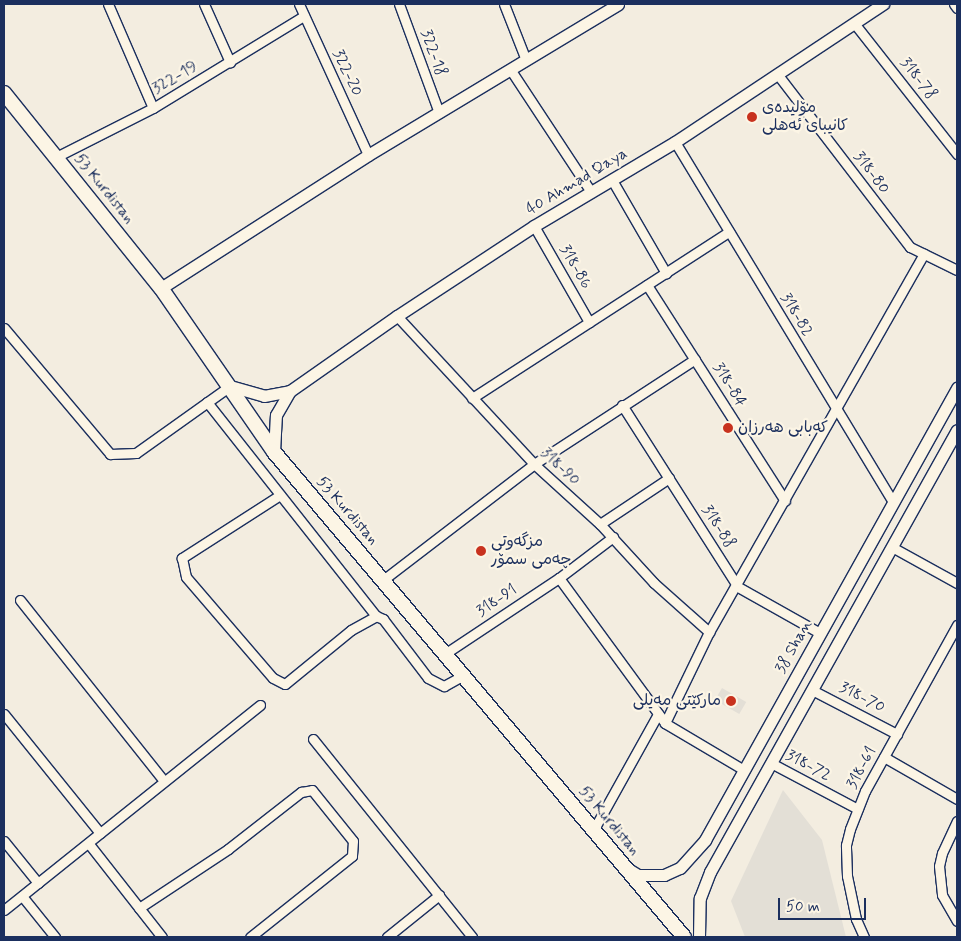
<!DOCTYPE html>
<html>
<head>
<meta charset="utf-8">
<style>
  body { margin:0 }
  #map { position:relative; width:961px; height:941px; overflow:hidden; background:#f3ede0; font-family:Mynerve,"Playpen Sans Arabic",sans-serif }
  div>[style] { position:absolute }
  .built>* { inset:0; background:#e3dfd6; transform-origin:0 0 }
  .roads { filter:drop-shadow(1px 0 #1b2f5e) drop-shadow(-1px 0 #1b2f5e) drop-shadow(0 1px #1b2f5e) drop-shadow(0 -1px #1b2f5e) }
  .minor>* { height:9px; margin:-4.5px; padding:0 4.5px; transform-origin:4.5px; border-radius:4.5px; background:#fcf5e5 }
  .tertiary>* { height:11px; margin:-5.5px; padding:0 5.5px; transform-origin:5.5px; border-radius:5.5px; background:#fcf5e5 }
  .secondary>* { height:14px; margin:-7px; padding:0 7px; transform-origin:7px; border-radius:7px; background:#fcf5e5 }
  .dots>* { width:14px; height:14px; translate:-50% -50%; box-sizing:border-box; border:2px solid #fcf5e5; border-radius:50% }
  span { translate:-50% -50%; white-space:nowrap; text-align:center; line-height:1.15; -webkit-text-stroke:4.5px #fcf5e5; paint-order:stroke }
  .street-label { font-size:16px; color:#1b2f5e }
  .poi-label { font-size:16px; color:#1b2f5e }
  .left { translate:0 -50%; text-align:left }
  .right { translate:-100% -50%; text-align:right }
  .frame { position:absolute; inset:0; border:5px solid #1b2f5e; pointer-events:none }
  .scale { position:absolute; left:778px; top:898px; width:88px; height:22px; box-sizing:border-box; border:2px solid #1b2f5e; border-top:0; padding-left:6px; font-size:15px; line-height:18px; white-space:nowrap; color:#1b2f5e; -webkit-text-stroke:4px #fcf5e5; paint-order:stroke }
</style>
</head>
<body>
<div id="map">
  <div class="built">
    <i style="left:722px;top:688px;width:28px;height:14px;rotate:30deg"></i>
    <i style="clip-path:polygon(783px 790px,822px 840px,846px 937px,745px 937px,731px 901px)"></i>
  </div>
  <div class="roads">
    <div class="minor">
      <i style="left:108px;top:4px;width:113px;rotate:66.6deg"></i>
      <i style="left:204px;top:4px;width:64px;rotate:65.9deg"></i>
      <i style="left:299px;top:4px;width:166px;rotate:65.4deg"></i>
      <i style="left:399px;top:4px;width:116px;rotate:69.8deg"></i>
      <i style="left:504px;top:4px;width:60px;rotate:68.6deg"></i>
      <i style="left:954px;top:4px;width:5px;rotate:53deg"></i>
      <i style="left:854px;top:23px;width:167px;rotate:51.8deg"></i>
      <i style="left:510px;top:69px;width:147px;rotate:56.6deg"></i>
      <i style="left:778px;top:75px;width:217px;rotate:52.5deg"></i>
      <i style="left:910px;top:247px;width:52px;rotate:26.1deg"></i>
      <i style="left:675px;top:142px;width:421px;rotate:58.8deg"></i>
      <i style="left:56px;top:157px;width:109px;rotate:-26.8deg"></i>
      <i style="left:153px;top:108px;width:177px;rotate:-31.4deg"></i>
      <i style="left:612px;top:180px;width:108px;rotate:59.9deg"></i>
      <i style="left:534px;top:226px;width:111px;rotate:60.2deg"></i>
      <i style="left:647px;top:285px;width:256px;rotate:57.4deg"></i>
      <i style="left:397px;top:316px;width:202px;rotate:47.2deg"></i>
      <i style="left:534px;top:464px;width:89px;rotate:42.3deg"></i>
      <i style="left:600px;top:524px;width:80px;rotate:47.5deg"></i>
      <i style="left:654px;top:583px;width:74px;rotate:41.7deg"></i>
      <i style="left:4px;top:328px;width:165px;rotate:49.9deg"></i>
      <i style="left:110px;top:454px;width:26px;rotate:-2deg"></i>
      <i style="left:136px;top:453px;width:115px;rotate:-35.5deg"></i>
      <i style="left:472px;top:398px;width:306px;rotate:-32.9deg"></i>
      <i style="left:207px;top:402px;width:273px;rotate:51.7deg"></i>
      <i style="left:622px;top:405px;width:216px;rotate:57.5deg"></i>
      <i style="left:738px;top:587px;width:94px;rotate:29.3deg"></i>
      <i style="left:280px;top:495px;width:117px;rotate:147.3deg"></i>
      <i style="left:182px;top:558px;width:19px;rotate:78deg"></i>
      <i style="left:186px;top:577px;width:133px;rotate:49.3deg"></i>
      <i style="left:273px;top:678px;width:13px;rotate:27deg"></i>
      <i style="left:285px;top:684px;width:85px;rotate:-39.3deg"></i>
      <i style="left:351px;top:630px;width:29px;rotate:-29deg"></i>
      <i style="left:376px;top:616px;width:8px;rotate:23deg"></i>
      <i style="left:383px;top:619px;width:74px;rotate:52.7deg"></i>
      <i style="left:428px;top:678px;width:18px;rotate:27deg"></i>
      <i style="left:444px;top:686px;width:23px;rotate:-29deg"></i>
      <i style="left:600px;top:524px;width:83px;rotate:-33.7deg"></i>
      <i style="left:892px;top:547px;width:74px;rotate:29deg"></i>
      <i style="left:559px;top:578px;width:180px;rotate:53.8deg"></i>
      <i style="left:383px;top:580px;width:190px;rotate:-37.5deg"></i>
      <i style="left:534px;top:464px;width:192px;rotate:-33.1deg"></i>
      <i style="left:20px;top:600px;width:230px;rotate:51.5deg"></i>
      <i style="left:446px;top:653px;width:136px;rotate:-33.6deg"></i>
      <i style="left:559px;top:578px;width:68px;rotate:-37.2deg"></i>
      <i style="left:812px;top:690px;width:96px;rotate:27.4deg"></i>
      <i style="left:4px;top:714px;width:153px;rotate:51.1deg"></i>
      <i style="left:313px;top:739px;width:254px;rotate:51.2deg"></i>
      <i style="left:884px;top:757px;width:84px;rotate:29.9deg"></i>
      <i style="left:771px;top:763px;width:98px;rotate:27.9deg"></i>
      <i style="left:744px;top:770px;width:92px;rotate:-149.3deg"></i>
      <i style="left:665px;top:723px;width:101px;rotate:-64.2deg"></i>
      <i style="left:709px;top:632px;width:435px;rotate:-60.4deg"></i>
      <i style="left:957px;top:821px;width:35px;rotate:115deg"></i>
      <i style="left:942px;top:853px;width:13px;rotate:103deg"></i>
      <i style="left:939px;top:866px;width:29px;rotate:84deg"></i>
      <i style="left:942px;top:895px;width:30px;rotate:60deg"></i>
      <i style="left:594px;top:829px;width:132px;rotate:-60.9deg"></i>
      <i style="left:4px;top:841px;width:54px;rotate:51deg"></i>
      <i style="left:89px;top:844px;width:118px;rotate:51.9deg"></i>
      <i style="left:22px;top:896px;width:53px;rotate:51.2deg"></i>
      <i style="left:139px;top:908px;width:107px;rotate:-33.5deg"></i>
      <i style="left:228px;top:849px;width:93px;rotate:-38deg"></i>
      <i style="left:301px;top:792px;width:11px;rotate:-10deg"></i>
      <i style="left:312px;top:790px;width:65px;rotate:51.2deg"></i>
      <i style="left:353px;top:841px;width:15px;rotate:94deg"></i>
      <i style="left:352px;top:856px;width:130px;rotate:141.5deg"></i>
      <i style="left:4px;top:910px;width:328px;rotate:-38.7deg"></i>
      <i style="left:387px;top:937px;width:67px;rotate:-38.9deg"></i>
      <i style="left:864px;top:937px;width:20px;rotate:-114deg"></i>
      <i style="left:856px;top:919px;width:44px;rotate:-101.8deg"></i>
      <i style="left:847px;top:876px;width:31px;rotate:-92deg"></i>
      <i style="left:846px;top:845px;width:16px;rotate:-76deg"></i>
      <i style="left:850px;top:829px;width:41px;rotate:-68.5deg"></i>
      <i style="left:865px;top:791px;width:190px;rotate:-61deg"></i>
    </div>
    <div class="tertiary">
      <i style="left:161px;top:288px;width:246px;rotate:-32.7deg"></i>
      <i style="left:368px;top:155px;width:292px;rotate:-31.1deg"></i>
      <i style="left:230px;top:386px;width:35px;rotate:16deg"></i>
      <i style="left:264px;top:396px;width:26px;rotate:-11deg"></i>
      <i style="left:290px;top:391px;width:131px;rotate:-35deg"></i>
      <i style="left:397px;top:316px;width:164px;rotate:-33.3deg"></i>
      <i style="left:534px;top:226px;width:164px;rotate:-30.8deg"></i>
      <i style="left:675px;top:142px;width:250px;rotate:-33.6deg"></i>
      <i style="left:274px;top:452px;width:37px;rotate:-87deg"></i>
      <i style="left:276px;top:415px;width:28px;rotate:-60deg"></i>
      <i style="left:628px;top:869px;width:12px;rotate:31deg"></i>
      <i style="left:638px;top:875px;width:26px"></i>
      <i style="left:664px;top:875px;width:17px;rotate:-24deg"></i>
      <i style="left:680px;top:868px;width:38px;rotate:-48deg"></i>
      <i style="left:705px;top:840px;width:518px;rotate:-60.86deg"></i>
      <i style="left:699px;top:937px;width:39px;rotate:-89deg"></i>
      <i style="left:700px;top:898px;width:28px;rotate:-69deg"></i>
      <i style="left:710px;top:872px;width:506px;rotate:-60.8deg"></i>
    </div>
    <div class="secondary">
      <i style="left:4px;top:93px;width:250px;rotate:51.2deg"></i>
      <i style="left:161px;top:288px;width:199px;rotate:55.4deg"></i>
      <i style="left:274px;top:452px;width:635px;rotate:49.79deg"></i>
    </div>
  </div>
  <div class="dots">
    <i style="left:752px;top:117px;background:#c8321e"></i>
    <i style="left:728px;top:428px;background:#c8321e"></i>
    <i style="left:481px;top:551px;background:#c8321e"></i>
    <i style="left:731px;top:701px;background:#c8321e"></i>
  </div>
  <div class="street-label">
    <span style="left:433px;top:53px;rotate:70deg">322-18</span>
    <span style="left:347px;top:73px;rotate:65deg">322-20</span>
    <span style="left:175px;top:78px;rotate:-31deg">322-19</span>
    <span style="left:918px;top:79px;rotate:52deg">318-78</span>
    <span style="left:871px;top:173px;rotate:53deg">318-80</span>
    <span style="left:577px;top:182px;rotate:-31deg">40 Ahmad Qaya</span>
    <span style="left:104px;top:189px;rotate:51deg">53 Kurdistan</span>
    <span style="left:575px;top:267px;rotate:60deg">318-86</span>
    <span style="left:796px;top:315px;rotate:59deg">318-82</span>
    <span style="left:729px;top:385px;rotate:58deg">318-84</span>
    <span style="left:560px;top:467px;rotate:43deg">318-90</span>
    <span style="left:347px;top:511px;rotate:49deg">53 Kurdistan</span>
    <span style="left:718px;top:527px;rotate:57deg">318-88</span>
    <span style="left:497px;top:601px;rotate:-34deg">318-91</span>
    <span style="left:794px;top:647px;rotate:-61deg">38 Shan</span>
    <span style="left:862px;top:698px;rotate:27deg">318-70</span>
    <span style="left:808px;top:766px;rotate:28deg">318-72</span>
    <span style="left:862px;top:768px;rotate:-62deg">318-61</span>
    <span style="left:609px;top:821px;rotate:50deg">53 Kurdistan</span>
  </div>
  <div class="poi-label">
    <span class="left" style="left:762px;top:117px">مۆلیدەی<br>کانیبای ئەهلی</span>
    <span class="left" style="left:738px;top:428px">کەبابی هەرزان</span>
    <span class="left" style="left:491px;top:551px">مزگەوتی<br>چەمی سمۆر</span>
    <span class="right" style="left:721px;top:701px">مارکێتی مەیلی</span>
  </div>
  <div class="frame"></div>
  <div class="scale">50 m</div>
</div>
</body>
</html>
